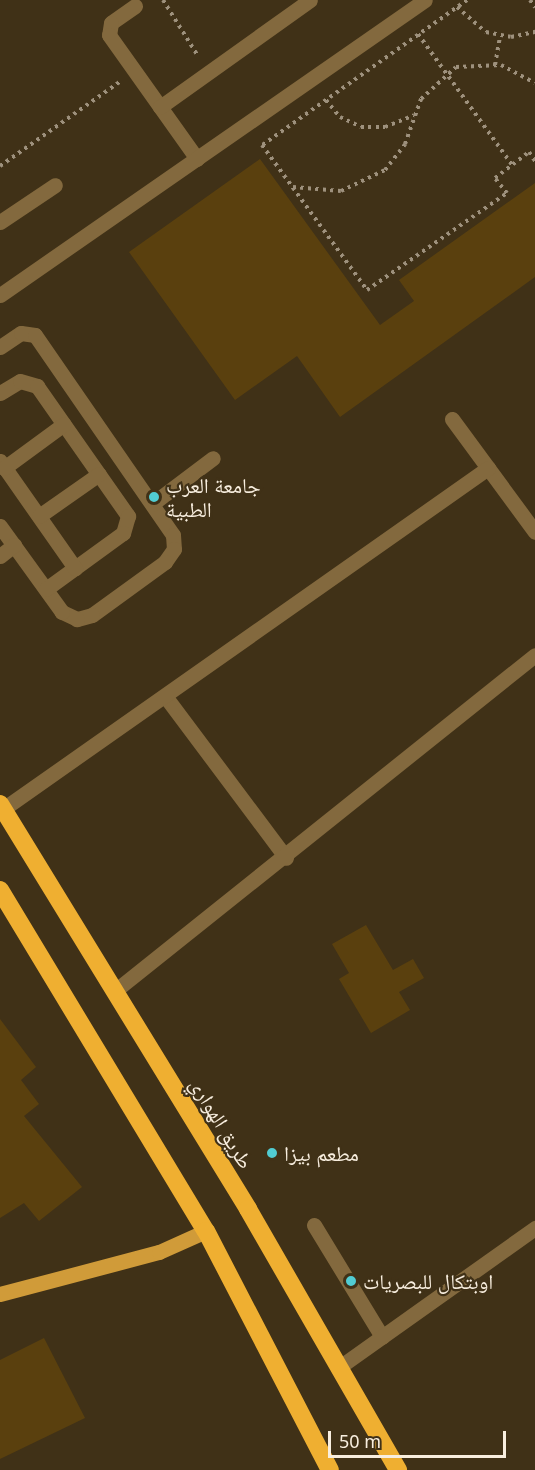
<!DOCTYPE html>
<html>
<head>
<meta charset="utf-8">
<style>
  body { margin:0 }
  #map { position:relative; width:535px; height:1470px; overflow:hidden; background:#403117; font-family:"Noto Sans","Noto Naskh Arabic",sans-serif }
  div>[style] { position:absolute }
  .building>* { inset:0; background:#5a400e }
  .path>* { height:4px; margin-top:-2px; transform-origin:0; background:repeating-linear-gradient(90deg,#9e917d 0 3px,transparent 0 7.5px) }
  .minor>* { height:15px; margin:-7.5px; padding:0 7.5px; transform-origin:7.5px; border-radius:7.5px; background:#83693e }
  .major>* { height:15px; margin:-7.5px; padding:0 7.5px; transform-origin:7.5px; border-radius:7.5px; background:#d09b39 }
  .highway>* { height:18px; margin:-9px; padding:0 9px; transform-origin:9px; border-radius:9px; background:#efaf31 }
  .dots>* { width:16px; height:16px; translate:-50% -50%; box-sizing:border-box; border:3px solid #403117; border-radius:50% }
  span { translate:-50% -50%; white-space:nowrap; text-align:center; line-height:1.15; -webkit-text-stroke:4.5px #403117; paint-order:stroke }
  .poi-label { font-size:21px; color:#f8eedf }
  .left { translate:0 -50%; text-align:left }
  .street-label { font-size:21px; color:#f8eedf }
  .scale { position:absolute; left:328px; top:1431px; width:178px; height:27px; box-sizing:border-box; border:3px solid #f8eedf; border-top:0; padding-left:8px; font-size:18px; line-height:21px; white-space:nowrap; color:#f8eedf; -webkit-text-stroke:4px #403117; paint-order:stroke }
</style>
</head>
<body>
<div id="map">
  <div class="building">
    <i style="clip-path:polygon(260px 159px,380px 325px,414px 301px,399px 280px,535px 183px,535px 277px,340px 417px,297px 356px,235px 400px,129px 252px)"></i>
    <i style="clip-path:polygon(366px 925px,393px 970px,413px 959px,424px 978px,399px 992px,410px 1010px,371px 1033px,339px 979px,349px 973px,332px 944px)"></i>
    <i style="clip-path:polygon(0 1019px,36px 1067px,21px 1080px,39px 1104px,24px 1116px,82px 1187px,39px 1221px,24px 1203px,0 1218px)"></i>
    <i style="clip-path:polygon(44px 1338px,85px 1418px,0 1459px,0 1360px)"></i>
  </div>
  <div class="path">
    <i style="left:163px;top:0;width:66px;rotate:58deg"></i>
    <i style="left:467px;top:0;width:251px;rotate:144.7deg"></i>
    <i style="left:262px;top:145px;width:179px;rotate:54.1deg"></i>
    <i style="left:367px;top:290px;width:170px;rotate:-34.7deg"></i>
    <i style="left:507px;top:193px;width:19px;rotate:-129deg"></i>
    <i style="left:495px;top:178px;width:43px;rotate:-37.4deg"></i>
    <i style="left:529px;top:152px;width:11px;rotate:56deg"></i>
    <i style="left:530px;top:0;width:9px;rotate:54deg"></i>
    <i style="left:457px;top:7px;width:38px;rotate:41deg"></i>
    <i style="left:486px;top:32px;width:25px;rotate:11deg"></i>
    <i style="left:511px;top:37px;width:25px;rotate:-12deg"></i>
    <i style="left:418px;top:34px;width:161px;rotate:54.3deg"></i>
    <i style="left:495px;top:65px;width:29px;rotate:-80deg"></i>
    <i style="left:326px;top:100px;width:22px;rotate:51deg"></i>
    <i style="left:340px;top:117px;width:23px;rotate:25deg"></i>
    <i style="left:361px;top:127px;width:24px"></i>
    <i style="left:385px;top:127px;width:31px;rotate:-22deg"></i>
    <i style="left:0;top:166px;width:148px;rotate:-35.1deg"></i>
    <i style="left:293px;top:187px;width:48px;rotate:4.8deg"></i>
    <i style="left:341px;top:191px;width:49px;rotate:-25.5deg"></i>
    <i style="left:385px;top:170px;width:33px;rotate:-52deg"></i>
    <i style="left:405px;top:144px;width:48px;rotate:-70.4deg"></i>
    <i style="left:421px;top:99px;width:47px;rotate:-42.4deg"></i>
    <i style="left:456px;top:67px;width:45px;rotate:-2.5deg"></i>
    <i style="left:501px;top:65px;width:38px;rotate:28deg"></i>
  </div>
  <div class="minor">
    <i style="left:135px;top:6px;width:29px;rotate:145deg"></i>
    <i style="left:111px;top:23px;width:12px;rotate:99deg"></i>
    <i style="left:109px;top:35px;width:152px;rotate:54.6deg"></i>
    <i style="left:160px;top:107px;width:184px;rotate:-35.5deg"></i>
    <i style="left:0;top:222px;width:66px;rotate:-33.9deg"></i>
    <i style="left:0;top:295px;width:517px;rotate:-34.77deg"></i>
    <i style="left:0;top:347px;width:25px;rotate:-34deg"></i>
    <i style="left:21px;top:333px;width:14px;rotate:8deg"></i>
    <i style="left:35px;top:335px;width:243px;rotate:55.4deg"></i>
    <i style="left:173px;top:535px;width:14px;rotate:86deg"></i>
    <i style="left:174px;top:549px;width:16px;rotate:125deg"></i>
    <i style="left:165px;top:562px;width:90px;rotate:144deg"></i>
    <i style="left:92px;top:615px;width:16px;rotate:165deg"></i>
    <i style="left:77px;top:619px;width:17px;rotate:-155deg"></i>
    <i style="left:62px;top:612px;width:106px;rotate:-125.8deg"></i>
    <i style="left:0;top:393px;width:23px;rotate:-31deg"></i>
    <i style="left:20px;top:381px;width:18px;rotate:16deg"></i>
    <i style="left:37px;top:386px;width:159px;rotate:55deg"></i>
    <i style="left:128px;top:516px;width:18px;rotate:106deg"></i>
    <i style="left:123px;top:533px;width:95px;rotate:144deg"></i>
    <i style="left:452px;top:419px;width:140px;rotate:53.7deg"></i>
    <i style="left:0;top:461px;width:131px;rotate:55deg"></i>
    <i style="left:4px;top:468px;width:74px;rotate:-36.3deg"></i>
    <i style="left:152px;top:504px;width:76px;rotate:-37deg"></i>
    <i style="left:39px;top:516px;width:73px;rotate:-35deg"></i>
    <i style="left:0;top:556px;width:18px;rotate:-38deg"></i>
    <i style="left:165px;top:696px;width:202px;rotate:53.2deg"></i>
    <i style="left:3px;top:809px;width:593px;rotate:-35.11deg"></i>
    <i style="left:116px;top:990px;width:536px;rotate:-38.64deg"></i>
    <i style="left:314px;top:1225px;width:131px;rotate:58.7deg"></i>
    <i style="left:338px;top:1368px;width:242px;rotate:-35.4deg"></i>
  </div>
  <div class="major">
    <i style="left:0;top:1294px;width:164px;rotate:-14.8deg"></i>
    <i style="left:159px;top:1252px;width:51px;rotate:-24.1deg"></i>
  </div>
  <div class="highway">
    <i style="left:0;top:804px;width:475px;rotate:58.5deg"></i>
    <i style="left:248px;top:1209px;width:301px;rotate:60.1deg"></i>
    <i style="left:0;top:890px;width:398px;rotate:58.9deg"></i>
    <i style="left:206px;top:1231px;width:269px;rotate:62.6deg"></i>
  </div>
  <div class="dots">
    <i style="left:154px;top:497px;background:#51ccd2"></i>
    <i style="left:272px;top:1153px;background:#51ccd2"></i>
    <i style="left:351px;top:1281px;background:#51ccd2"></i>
  </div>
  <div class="poi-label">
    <span class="left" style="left:166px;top:497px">جامعة العرب<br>الطبية</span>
    <span class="left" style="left:284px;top:1153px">مطعم بيزا</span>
    <span class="left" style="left:363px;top:1281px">اوبتكال للبصريات</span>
  </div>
  <div class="street-label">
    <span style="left:222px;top:1123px;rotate:59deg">طريق الهواري</span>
  </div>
  <div class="scale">50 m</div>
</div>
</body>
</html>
